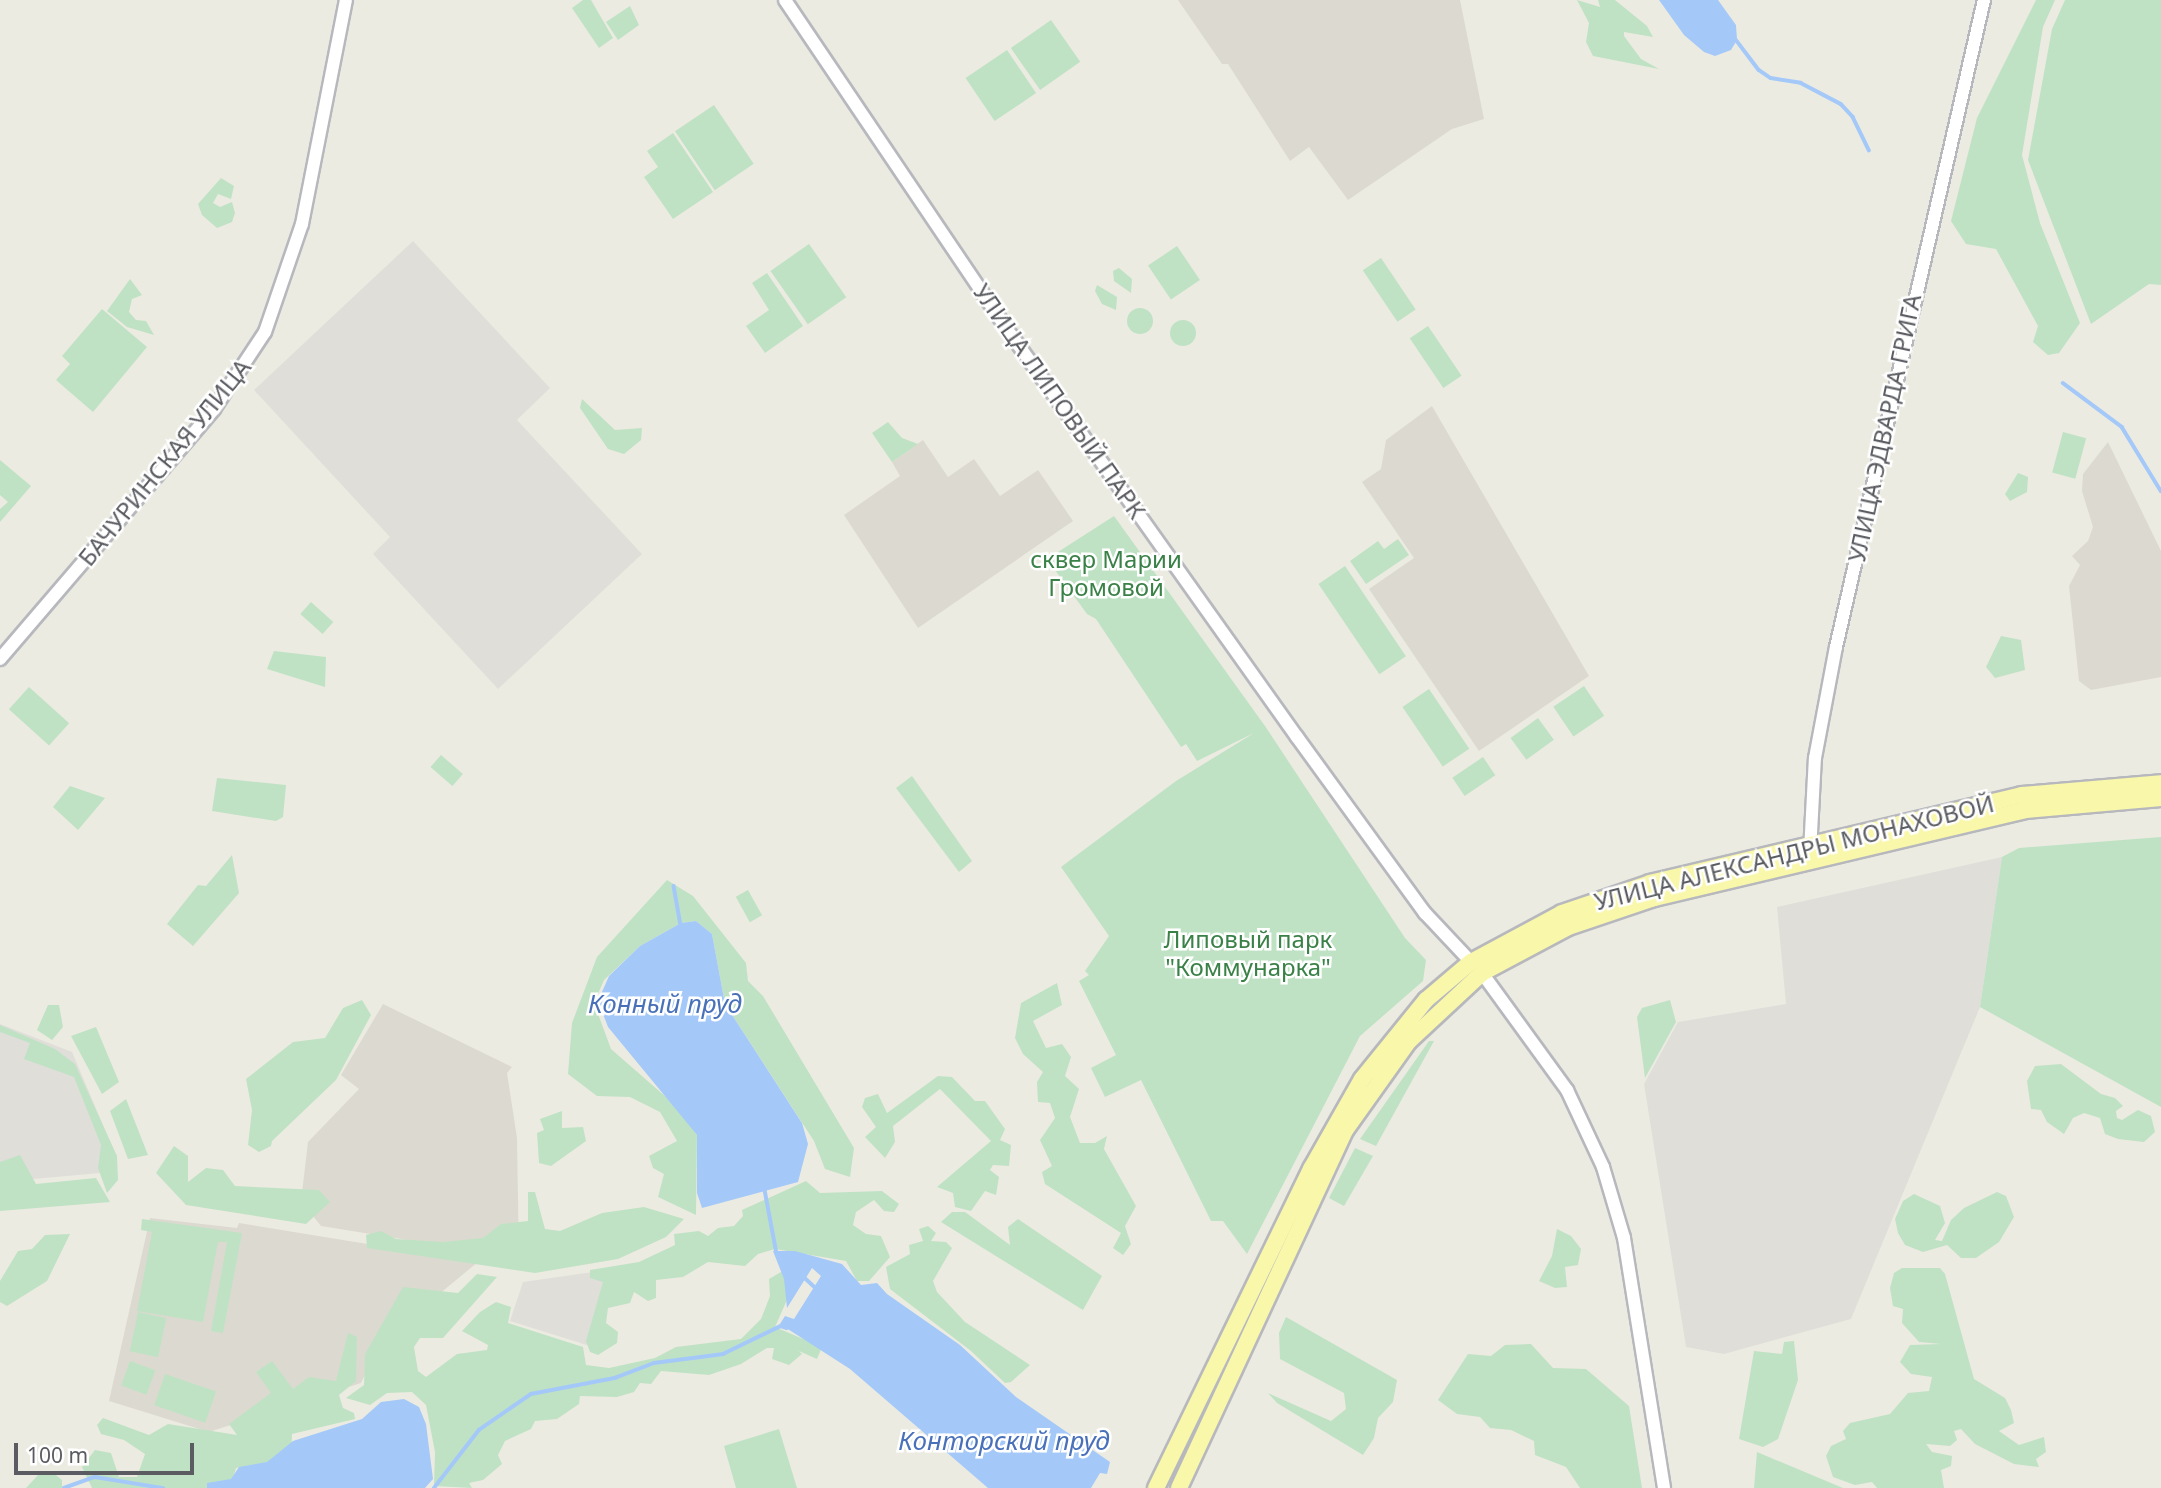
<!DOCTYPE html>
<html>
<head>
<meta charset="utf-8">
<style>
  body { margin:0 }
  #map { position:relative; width:2161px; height:1488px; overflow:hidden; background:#ecebe1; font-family:"Noto Sans",sans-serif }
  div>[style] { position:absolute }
  .industrial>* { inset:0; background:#dfded9 }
  .education>* { inset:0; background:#dcdad0 }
  .green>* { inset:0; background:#bfe2c4; transform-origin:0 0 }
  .round { border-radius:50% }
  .water>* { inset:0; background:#a4c9f9 }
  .stream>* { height:3.5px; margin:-1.75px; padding:0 1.75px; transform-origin:1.75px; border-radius:1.75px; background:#a4c9f9 }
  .roads { filter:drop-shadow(2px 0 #b7b8bd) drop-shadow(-2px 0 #b7b8bd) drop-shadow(0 2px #b7b8bd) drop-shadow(0 -2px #b7b8bd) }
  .minor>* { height:12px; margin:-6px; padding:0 6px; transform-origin:6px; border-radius:6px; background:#fff }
  .major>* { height:16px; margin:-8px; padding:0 8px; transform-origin:8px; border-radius:8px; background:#f9f7a9 }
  span { translate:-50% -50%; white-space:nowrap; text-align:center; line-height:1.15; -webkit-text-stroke:5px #fff; paint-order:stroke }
  .street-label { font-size:24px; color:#5a5c61 }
  .park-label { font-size:24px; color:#3a8147 }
  .water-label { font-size:26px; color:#4971ba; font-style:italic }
  .scale { position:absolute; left:14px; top:1443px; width:180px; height:32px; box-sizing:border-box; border:4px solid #5a5c61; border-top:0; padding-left:9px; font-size:21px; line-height:24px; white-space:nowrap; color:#5a5c61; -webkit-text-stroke:5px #fff; paint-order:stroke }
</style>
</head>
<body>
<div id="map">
  <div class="industrial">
    <i style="clip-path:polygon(413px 241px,550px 388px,517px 420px,642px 554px,498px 689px,373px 554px,390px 537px,254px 390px)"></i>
    <i style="clip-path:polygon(2002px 857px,1980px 1007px,1851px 1319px,1724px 1354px,1686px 1347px,1644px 1084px,1678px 1022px,1786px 1004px,1777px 907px)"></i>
    <i style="clip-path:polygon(0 1024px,72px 1052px,114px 1151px,100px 1173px,0 1182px)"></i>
    <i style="clip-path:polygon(607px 1270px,590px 1346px,510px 1321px,523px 1282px)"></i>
  </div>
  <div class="education">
    <i style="clip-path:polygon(1178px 0,1460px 0,1484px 119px,1452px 129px,1348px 200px,1309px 147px,1290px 161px,1228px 64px,1222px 64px)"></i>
    <i style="clip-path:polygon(1432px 406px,1589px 676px,1479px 751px,1369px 589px,1414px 558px,1362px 482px,1381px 469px,1386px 440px)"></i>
    <i style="clip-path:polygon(923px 440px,948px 477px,974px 459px,1000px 496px,1038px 470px,1073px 521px,918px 628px,844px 515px,900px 476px,892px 462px)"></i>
    <i style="clip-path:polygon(2108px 442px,2161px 551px,2161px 677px,2091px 690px,2079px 681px,2069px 586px,2080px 565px,2072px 556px,2088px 541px,2093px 527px,2082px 491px,2083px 474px)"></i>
    <i style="clip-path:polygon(383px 1004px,512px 1067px,507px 1073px,517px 1138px,519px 1258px,321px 1226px,301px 1201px,308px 1142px,359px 1089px,341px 1075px)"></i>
    <i style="clip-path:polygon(150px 1218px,237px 1228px,239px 1223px,478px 1262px,410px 1318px,391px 1321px,361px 1383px,209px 1432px,109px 1401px)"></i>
  </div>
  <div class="green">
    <i style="clip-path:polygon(583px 0,591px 0,613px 38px,599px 48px,572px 8px)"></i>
    <i style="clip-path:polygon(1577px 0,1600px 7px,1598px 0,1615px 0,1647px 26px,1653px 37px,1624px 32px,1624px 36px,1641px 59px,1659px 69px,1593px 56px,1586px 42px,1589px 23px)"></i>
    <i style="clip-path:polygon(2036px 0,2055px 0,2043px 27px,2022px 155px,2040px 223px,2080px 323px,2059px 353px,2048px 355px,2033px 342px,2038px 326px,1996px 249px,1966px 244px,1951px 221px,1977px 118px)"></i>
    <i style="clip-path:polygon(2065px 0,2161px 0,2161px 285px,2149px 284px,2091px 324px,2028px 160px,2052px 29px)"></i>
    <i style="clip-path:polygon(630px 6px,639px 25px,618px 40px,606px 22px)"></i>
    <i style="left:1051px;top:20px;width:51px;height:49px;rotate:55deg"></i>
    <i style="left:1007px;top:50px;width:52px;height:50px;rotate:56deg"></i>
    <i style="left:714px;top:105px;width:71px;height:47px;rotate:56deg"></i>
    <i style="clip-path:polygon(673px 133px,713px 192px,673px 219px,644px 177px,658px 167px,647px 151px)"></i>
    <i style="clip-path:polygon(221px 178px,234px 186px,231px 199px,218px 194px,213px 203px,220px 207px,232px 202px,235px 213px,232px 222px,217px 228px,202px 215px,198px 204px)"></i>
    <i style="left:809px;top:244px;width:65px;height:47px;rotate:55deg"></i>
    <i style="left:1177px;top:246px;width:41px;height:35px;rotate:56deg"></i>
    <i style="left:1381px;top:258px;width:62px;height:22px;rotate:56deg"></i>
    <i style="clip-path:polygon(1119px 268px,1132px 279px,1131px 293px,1114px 281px,1113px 271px)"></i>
    <i style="clip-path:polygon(767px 273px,803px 326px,765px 353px,746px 326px,769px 310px,752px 283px)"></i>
    <i style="clip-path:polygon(130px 279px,142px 295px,132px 299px,129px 312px,136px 320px,146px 321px,154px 335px,127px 327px,107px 311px)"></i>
    <i style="clip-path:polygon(1097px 285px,1117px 297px,1116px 310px,1102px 304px,1095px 291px)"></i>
    <i class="round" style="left:1127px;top:308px;width:26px;height:26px"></i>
    <i style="clip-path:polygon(102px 309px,147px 347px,93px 412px,56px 380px,70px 364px,62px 356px)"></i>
    <i class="round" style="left:1170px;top:320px;width:26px;height:26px"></i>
    <i style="left:1428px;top:326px;width:60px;height:22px;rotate:56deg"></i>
    <i style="clip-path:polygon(582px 399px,615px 430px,642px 428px,641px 440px,624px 454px,608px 449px,580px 408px)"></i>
    <i style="clip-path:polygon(888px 422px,902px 438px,918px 444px,892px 462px,872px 433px)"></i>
    <i style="left:2063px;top:432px;width:24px;height:42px;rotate:15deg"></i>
    <i style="clip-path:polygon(0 460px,31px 486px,0 522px,0 509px,8px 502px,0 495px)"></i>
    <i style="clip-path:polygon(2018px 473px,2028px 477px,2027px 492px,2010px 501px,2005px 494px)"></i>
    <i style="clip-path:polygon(1114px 516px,1265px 726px,1405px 938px,1426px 960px,1423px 981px,1360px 1036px,1247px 1254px,1223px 1221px,1211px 1221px,1141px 1080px,1105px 1097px,1091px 1068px,1116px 1055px,1079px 981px,1089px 975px,1085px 971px,1109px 936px,1061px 867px,1176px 781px,1254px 733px,1197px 761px,1186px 744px,1181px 747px,1096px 619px,1087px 614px,1047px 559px)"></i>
    <i style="clip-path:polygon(1398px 539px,1409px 555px,1366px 584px,1350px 561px,1378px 541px,1384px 549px)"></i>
    <i style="left:1345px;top:566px;width:109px;height:32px;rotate:56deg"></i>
    <i style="left:311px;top:602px;width:30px;height:16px;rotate:42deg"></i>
    <i style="clip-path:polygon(2001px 636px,2021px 640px,2025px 670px,1995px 678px,1986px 667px)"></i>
    <i style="clip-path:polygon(274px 651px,326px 657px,325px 687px,267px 669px)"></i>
    <i style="left:1584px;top:686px;width:36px;height:37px;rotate:56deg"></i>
    <i style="left:29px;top:687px;width:54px;height:30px;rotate:42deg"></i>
    <i style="left:1429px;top:689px;width:72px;height:32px;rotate:56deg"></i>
    <i style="left:1538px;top:718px;width:27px;height:34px;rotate:54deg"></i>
    <i style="left:441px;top:755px;width:29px;height:16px;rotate:41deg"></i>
    <i style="left:1483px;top:757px;width:22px;height:37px;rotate:56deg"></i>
    <i style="clip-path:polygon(912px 776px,972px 861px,959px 872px,896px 788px)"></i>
    <i style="clip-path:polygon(217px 778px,286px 785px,283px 817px,276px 821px,212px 811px)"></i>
    <i style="clip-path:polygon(70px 786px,105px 798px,78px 830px,53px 807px)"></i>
    <i style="clip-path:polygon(2161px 837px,2161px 1107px,1980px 1007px,2002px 857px,2019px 848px)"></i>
    <i style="clip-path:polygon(232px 855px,239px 893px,193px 946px,167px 924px,198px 885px,206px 886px)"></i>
    <i style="clip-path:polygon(667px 880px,693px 896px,746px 963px,748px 981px,763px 996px,854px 1148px,850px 1177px,825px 1169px,814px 1141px,725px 1004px,712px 934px,696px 921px,681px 923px,640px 946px,604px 980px,594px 1003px,611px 1049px,674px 1104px,697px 1135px,696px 1215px,658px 1197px,664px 1174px,653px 1168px,649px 1156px,677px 1141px,660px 1112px,630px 1097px,597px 1096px,568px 1074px,572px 1023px,597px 957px)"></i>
    <i style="left:748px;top:890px;width:29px;height:14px;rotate:61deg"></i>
    <i style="clip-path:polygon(1057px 983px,1062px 1005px,1033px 1021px,1046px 1048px,1062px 1044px,1071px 1057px,1065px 1076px,1079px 1089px,1070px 1117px,1080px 1143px,1095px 1143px,1107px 1136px,1104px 1149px,1136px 1206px,1125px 1226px,1131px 1244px,1123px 1255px,1113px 1248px,1121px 1233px,1045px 1184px,1042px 1172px,1052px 1166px,1040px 1140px,1055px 1118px,1050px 1103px,1038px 1102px,1037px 1082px,1043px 1072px,1023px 1054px,1015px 1038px,1021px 1003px)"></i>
    <i style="clip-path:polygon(362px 1000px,371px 1015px,336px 1080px,272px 1141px,271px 1146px,259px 1152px,248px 1145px,252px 1110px,246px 1079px,293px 1042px,325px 1038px,343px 1008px)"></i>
    <i style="clip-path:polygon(1670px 1000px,1676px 1022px,1645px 1078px,1637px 1017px,1642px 1008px)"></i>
    <i style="clip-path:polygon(48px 1005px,59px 1005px,63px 1027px,52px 1040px,37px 1030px)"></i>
    <i style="clip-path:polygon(0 1025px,55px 1049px,75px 1064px,117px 1156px,118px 1180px,107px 1193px,98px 1168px,101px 1145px,74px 1077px,24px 1059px,30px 1043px,0 1032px)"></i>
    <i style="clip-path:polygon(96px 1027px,119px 1082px,102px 1094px,71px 1036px)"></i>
    <i style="clip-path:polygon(1429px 1041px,1434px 1041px,1376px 1146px,1360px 1139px)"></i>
    <i style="clip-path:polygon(2061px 1064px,2101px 1094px,2115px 1098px,2123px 1106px,2116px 1111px,2117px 1118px,2122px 1120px,2138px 1110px,2151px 1116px,2155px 1132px,2144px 1142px,2118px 1139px,2105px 1134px,2100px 1118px,2084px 1113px,2073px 1118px,2064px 1134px,2047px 1122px,2041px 1110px,2031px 1109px,2027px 1081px,2035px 1066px)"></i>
    <i style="clip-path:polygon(938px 1076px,952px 1077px,975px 1101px,985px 1101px,1005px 1129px,1000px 1140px,1011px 1145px,1009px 1166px,993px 1165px,990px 1170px,999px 1177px,996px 1195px,985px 1191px,971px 1211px,955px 1207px,953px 1193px,937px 1187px,991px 1141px,940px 1089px,893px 1126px,895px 1142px,885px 1158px,865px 1137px,876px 1127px,862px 1107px,865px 1098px,878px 1094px,887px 1113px)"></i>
    <i style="clip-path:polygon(126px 1099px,148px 1155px,128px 1159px,110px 1111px)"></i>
    <i style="clip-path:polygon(562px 1111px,562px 1128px,583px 1127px,586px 1141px,551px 1166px,539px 1163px,537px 1133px,544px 1130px,540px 1119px)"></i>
    <i style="clip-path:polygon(174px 1146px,188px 1156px,188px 1182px,206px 1168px,223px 1170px,235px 1186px,319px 1190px,330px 1202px,306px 1224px,186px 1205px,156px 1173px)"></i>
    <i style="clip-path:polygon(1355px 1148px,1373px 1156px,1344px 1206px,1329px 1198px)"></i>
    <i style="clip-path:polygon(20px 1155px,36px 1184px,96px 1178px,110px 1202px,0 1211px,0 1162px)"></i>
    <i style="clip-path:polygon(806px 1181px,820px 1193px,882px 1191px,899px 1204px,894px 1212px,884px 1211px,874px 1200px,856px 1212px,853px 1225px,866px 1234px,881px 1236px,890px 1257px,869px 1281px,857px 1281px,846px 1261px,775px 1249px,758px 1254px,745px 1266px,708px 1262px,683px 1277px,656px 1280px,656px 1298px,648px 1301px,634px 1292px,630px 1303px,608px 1308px,606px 1323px,618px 1332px,617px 1343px,598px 1355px,590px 1352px,586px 1341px,603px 1282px,590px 1278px,590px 1270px,639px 1262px,675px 1245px,674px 1234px,699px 1231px,708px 1236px,718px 1228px,734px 1226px,743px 1216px,742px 1210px)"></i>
    <i style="clip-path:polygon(528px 1192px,535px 1192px,545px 1229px,560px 1231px,602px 1213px,644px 1207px,684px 1219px,666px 1237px,618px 1259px,535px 1273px,367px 1248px,366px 1235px,381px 1231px,396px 1239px,443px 1242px,483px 1238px,501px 1224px,528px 1221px)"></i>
    <i style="clip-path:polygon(1997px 1192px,2006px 1196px,2014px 1217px,1999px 1242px,1976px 1258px,1961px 1258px,1947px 1245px,1923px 1252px,1905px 1245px,1898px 1233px,1895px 1219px,1903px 1201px,1914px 1194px,1940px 1206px,1945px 1223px,1935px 1240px,1942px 1241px,1951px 1220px,1964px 1208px)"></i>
    <i style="clip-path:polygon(952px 1212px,965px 1212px,1010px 1245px,1008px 1227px,1018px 1219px,1102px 1276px,1083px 1310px,941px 1222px)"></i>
    <i style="clip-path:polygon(142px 1219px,242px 1233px,223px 1333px,211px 1331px,227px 1242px,218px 1242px,203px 1322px,137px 1311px,152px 1232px,141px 1230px)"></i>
    <i style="clip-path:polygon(928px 1226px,936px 1233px,931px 1241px,946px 1242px,952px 1248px,933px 1281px,937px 1292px,965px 1322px,1030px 1365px,1011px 1382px,1005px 1383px,971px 1351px,890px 1289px,886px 1267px,910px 1254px,909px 1245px,923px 1241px,919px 1229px)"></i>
    <i style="clip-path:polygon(1557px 1229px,1571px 1236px,1581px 1249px,1578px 1265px,1565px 1267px,1567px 1287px,1555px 1288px,1539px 1281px,1552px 1256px)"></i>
    <i style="clip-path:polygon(70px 1234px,47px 1281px,7px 1306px,0 1302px,0 1281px,18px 1251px,32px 1249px,45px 1235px)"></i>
    <i style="clip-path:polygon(1902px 1268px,1940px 1268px,1945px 1274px,1974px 1379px,2005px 1398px,2011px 1410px,2014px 1423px,1999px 1431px,2019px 1445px,2044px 1437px,2046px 1452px,2036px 1459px,2039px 1467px,2014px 1464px,1975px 1444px,1961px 1429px,1954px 1431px,1957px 1440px,1950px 1446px,1926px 1444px,1932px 1452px,1952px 1456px,1951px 1466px,1941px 1470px,1944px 1488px,1877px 1488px,1872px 1482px,1855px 1485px,1833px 1477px,1826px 1456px,1831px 1446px,1846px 1439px,1843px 1431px,1850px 1423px,1890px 1414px,1908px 1393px,1929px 1391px,1932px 1377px,1911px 1374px,1900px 1362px,1910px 1345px,1941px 1344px,1919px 1342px,1902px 1323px,1903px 1309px,1893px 1306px,1890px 1288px,1894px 1273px)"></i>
    <i style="clip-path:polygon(781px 1272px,791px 1274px,790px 1293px,775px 1327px,822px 1347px,817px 1359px,799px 1351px,802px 1354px,789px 1365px,772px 1359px,774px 1348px,767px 1348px,741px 1364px,709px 1375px,661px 1371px,651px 1384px,640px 1383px,634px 1392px,617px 1397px,580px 1396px,579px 1404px,557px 1419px,535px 1421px,531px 1429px,505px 1441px,498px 1455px,502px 1464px,483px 1480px,469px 1483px,472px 1488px,434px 1486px,435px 1452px,426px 1405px,412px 1392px,387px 1393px,370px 1405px,346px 1398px,364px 1385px,365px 1354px,403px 1287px,458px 1293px,477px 1274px,497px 1277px,443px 1338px,420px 1338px,414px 1347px,418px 1371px,426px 1377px,457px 1354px,487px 1350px,488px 1345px,462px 1331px,480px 1312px,496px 1302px,511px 1307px,508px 1323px,583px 1347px,586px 1365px,609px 1368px,655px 1358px,676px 1347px,741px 1339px,761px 1319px,770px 1296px,769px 1279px)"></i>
    <i style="left:138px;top:1312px;width:29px;height:40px;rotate:12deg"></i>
    <i style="clip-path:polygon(1286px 1317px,1397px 1380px,1393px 1402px,1378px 1418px,1374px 1438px,1363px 1455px,1277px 1403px,1268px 1393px,1331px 1421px,1346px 1409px,1344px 1393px,1280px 1359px,1279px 1333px)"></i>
    <i style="clip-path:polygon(348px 1333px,357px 1337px,356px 1381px,339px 1395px,343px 1408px,354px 1413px,355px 1419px,292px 1434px,291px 1459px,236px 1468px,230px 1488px,92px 1488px,82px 1467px,95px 1450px,111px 1453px,119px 1477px,137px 1477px,145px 1454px,124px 1440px,101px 1434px,97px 1425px,103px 1418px,149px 1435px,168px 1424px,237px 1435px,229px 1424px,271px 1393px,256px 1372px,272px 1361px,293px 1389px,309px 1377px,336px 1381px)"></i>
    <i style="clip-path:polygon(1794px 1341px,1798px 1380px,1778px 1439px,1763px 1447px,1739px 1439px,1754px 1351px,1782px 1354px,1784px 1342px)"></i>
    <i style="clip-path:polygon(1531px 1344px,1553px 1368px,1586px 1369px,1629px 1406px,1642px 1488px,1580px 1488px,1566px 1467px,1535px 1455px,1534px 1441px,1511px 1430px,1490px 1428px,1480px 1417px,1457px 1414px,1438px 1400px,1468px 1354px,1491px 1356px,1505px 1345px)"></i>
    <i style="left:130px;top:1361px;width:27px;height:26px;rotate:20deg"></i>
    <i style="left:165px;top:1374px;width:54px;height:33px;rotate:19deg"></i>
    <i style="clip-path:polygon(779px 1429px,797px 1488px,736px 1488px,724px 1446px)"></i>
    <i style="clip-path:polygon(1757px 1452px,1843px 1488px,1754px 1488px)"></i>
    <i style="clip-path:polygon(51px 1471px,62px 1480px,62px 1488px,26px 1488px,39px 1474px)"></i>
  </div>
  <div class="water">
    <i style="clip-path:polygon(1659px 0,1718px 0,1736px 25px,1737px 40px,1731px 50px,1715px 56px,1704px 52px,1684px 35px)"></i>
    <i style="clip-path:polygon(696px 921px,712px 934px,725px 1004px,802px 1123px,808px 1144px,798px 1182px,702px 1208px,697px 1193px,697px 1135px,608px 1027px,598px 1001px,609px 976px,640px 946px,681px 923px)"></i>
    <i style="clip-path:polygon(773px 1251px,795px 1251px,842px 1264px,861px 1285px,877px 1283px,887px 1294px,960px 1345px,1016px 1397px,1110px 1462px,1107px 1474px,1100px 1473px,1091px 1488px,988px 1488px,850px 1369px,780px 1324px,785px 1316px,794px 1319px,821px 1276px,812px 1268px,787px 1308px,784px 1279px)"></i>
    <i style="clip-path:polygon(404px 1399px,419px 1407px,426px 1424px,433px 1479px,425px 1488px,207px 1488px,207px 1483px,231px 1479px,239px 1467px,267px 1462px,293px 1441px,362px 1419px,381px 1402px)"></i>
  </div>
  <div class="stream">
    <i style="left:1734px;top:37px;width:41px;rotate:52.9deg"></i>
    <i style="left:1759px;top:70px;width:14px;rotate:34deg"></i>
    <i style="left:1771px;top:78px;width:30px;rotate:9deg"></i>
    <i style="left:1801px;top:83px;width:45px;rotate:27.7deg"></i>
    <i style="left:1841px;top:104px;width:18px;rotate:47deg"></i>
    <i style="left:1853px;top:117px;width:37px;rotate:64deg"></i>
    <i style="left:2063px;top:383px;width:74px;rotate:36.7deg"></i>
    <i style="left:2122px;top:427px;width:75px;rotate:58.6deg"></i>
    <i style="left:674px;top:886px;width:40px;rotate:80deg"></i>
    <i style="left:765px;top:1190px;width:65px;rotate:79.4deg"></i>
    <i style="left:804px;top:1277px;width:16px;rotate:43deg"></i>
    <i style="left:64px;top:1488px;width:33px;rotate:-20deg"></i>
    <i style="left:95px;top:1477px;width:69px;rotate:9.2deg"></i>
    <i style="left:434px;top:1488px;width:73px;rotate:-52.2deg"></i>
    <i style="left:479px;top:1430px;width:63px;rotate:-34.7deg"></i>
    <i style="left:531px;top:1394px;width:86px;rotate:-10.8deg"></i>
    <i style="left:615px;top:1378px;width:42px;rotate:-21deg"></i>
    <i style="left:654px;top:1363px;width:70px;rotate:-7.4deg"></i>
    <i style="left:723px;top:1354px;width:64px;rotate:-25.8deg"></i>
    <i style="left:781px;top:1326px;width:6px;rotate:18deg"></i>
  </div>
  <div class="roads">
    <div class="minor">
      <i style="left:785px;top:0;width:405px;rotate:56deg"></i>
      <i style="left:1012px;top:336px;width:492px;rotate:54.6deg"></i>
      <i style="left:1297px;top:737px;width:218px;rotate:54deg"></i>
      <i style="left:1425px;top:913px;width:67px;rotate:46.8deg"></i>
      <i style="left:0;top:659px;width:329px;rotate:-49.4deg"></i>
      <i style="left:214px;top:409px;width:92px;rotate:-56.5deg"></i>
      <i style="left:265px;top:332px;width:114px;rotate:-71.1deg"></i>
      <i style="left:302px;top:224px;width:228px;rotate:-78.9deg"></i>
      <i style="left:1810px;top:852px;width:94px;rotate:-87deg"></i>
      <i style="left:1815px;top:758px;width:113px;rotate:-79.3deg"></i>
      <i style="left:1836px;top:647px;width:664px;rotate:-77.12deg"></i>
      <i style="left:1482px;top:973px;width:145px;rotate:54deg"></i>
      <i style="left:1567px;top:1090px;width:85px;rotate:64.9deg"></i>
      <i style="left:1603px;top:1167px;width:74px;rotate:73.5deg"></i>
      <i style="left:1624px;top:1238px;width:253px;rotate:80.9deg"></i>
    </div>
    <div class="major">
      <i style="left:1156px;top:1488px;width:355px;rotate:-64.1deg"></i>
      <i style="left:1311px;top:1169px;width:103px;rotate:-60.5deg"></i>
      <i style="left:1362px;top:1079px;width:102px;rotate:-51deg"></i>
      <i style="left:1426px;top:1000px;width:59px;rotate:-40.2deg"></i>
      <i style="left:1471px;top:962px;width:103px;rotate:-28.3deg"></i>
      <i style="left:1562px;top:913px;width:93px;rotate:-18.8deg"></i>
      <i style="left:1650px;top:883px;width:382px;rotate:-13.3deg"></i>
      <i style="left:2022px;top:795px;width:140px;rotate:-4.9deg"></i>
      <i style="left:1179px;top:1488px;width:396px;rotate:-65.1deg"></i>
      <i style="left:1346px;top:1129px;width:107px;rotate:-54.5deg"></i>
      <i style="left:1408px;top:1042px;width:101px;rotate:-43deg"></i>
      <i style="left:1482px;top:973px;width:98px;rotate:-28.1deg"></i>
      <i style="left:1568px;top:927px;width:91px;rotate:-18.6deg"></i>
      <i style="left:1654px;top:898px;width:381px;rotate:-13.3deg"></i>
      <i style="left:2025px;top:810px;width:137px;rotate:-5deg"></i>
    </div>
  </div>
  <div class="street-label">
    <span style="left:1060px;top:401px;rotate:55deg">УЛИЦА ЛИПОВЫЙ ПАРК</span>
    <span style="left:1884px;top:428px;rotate:-78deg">УЛИЦА ЭДВАРДА ГРИГА</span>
    <span style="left:164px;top:462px;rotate:-51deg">БАЧУРИНСКАЯ УЛИЦА</span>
    <span style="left:1794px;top:852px;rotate:-14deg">УЛИЦА АЛЕКСАНДРЫ МОНАХОВОЙ</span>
  </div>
  <div class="park-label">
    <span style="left:1106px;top:573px">сквер Марии<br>Громовой</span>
    <span style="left:1248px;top:953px">Липовый парк<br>"Коммунарка"</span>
  </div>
  <div class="water-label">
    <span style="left:665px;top:1004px">Конный пруд</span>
    <span style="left:1004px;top:1441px">Конторский пруд</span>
  </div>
  <div class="scale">100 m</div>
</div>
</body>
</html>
